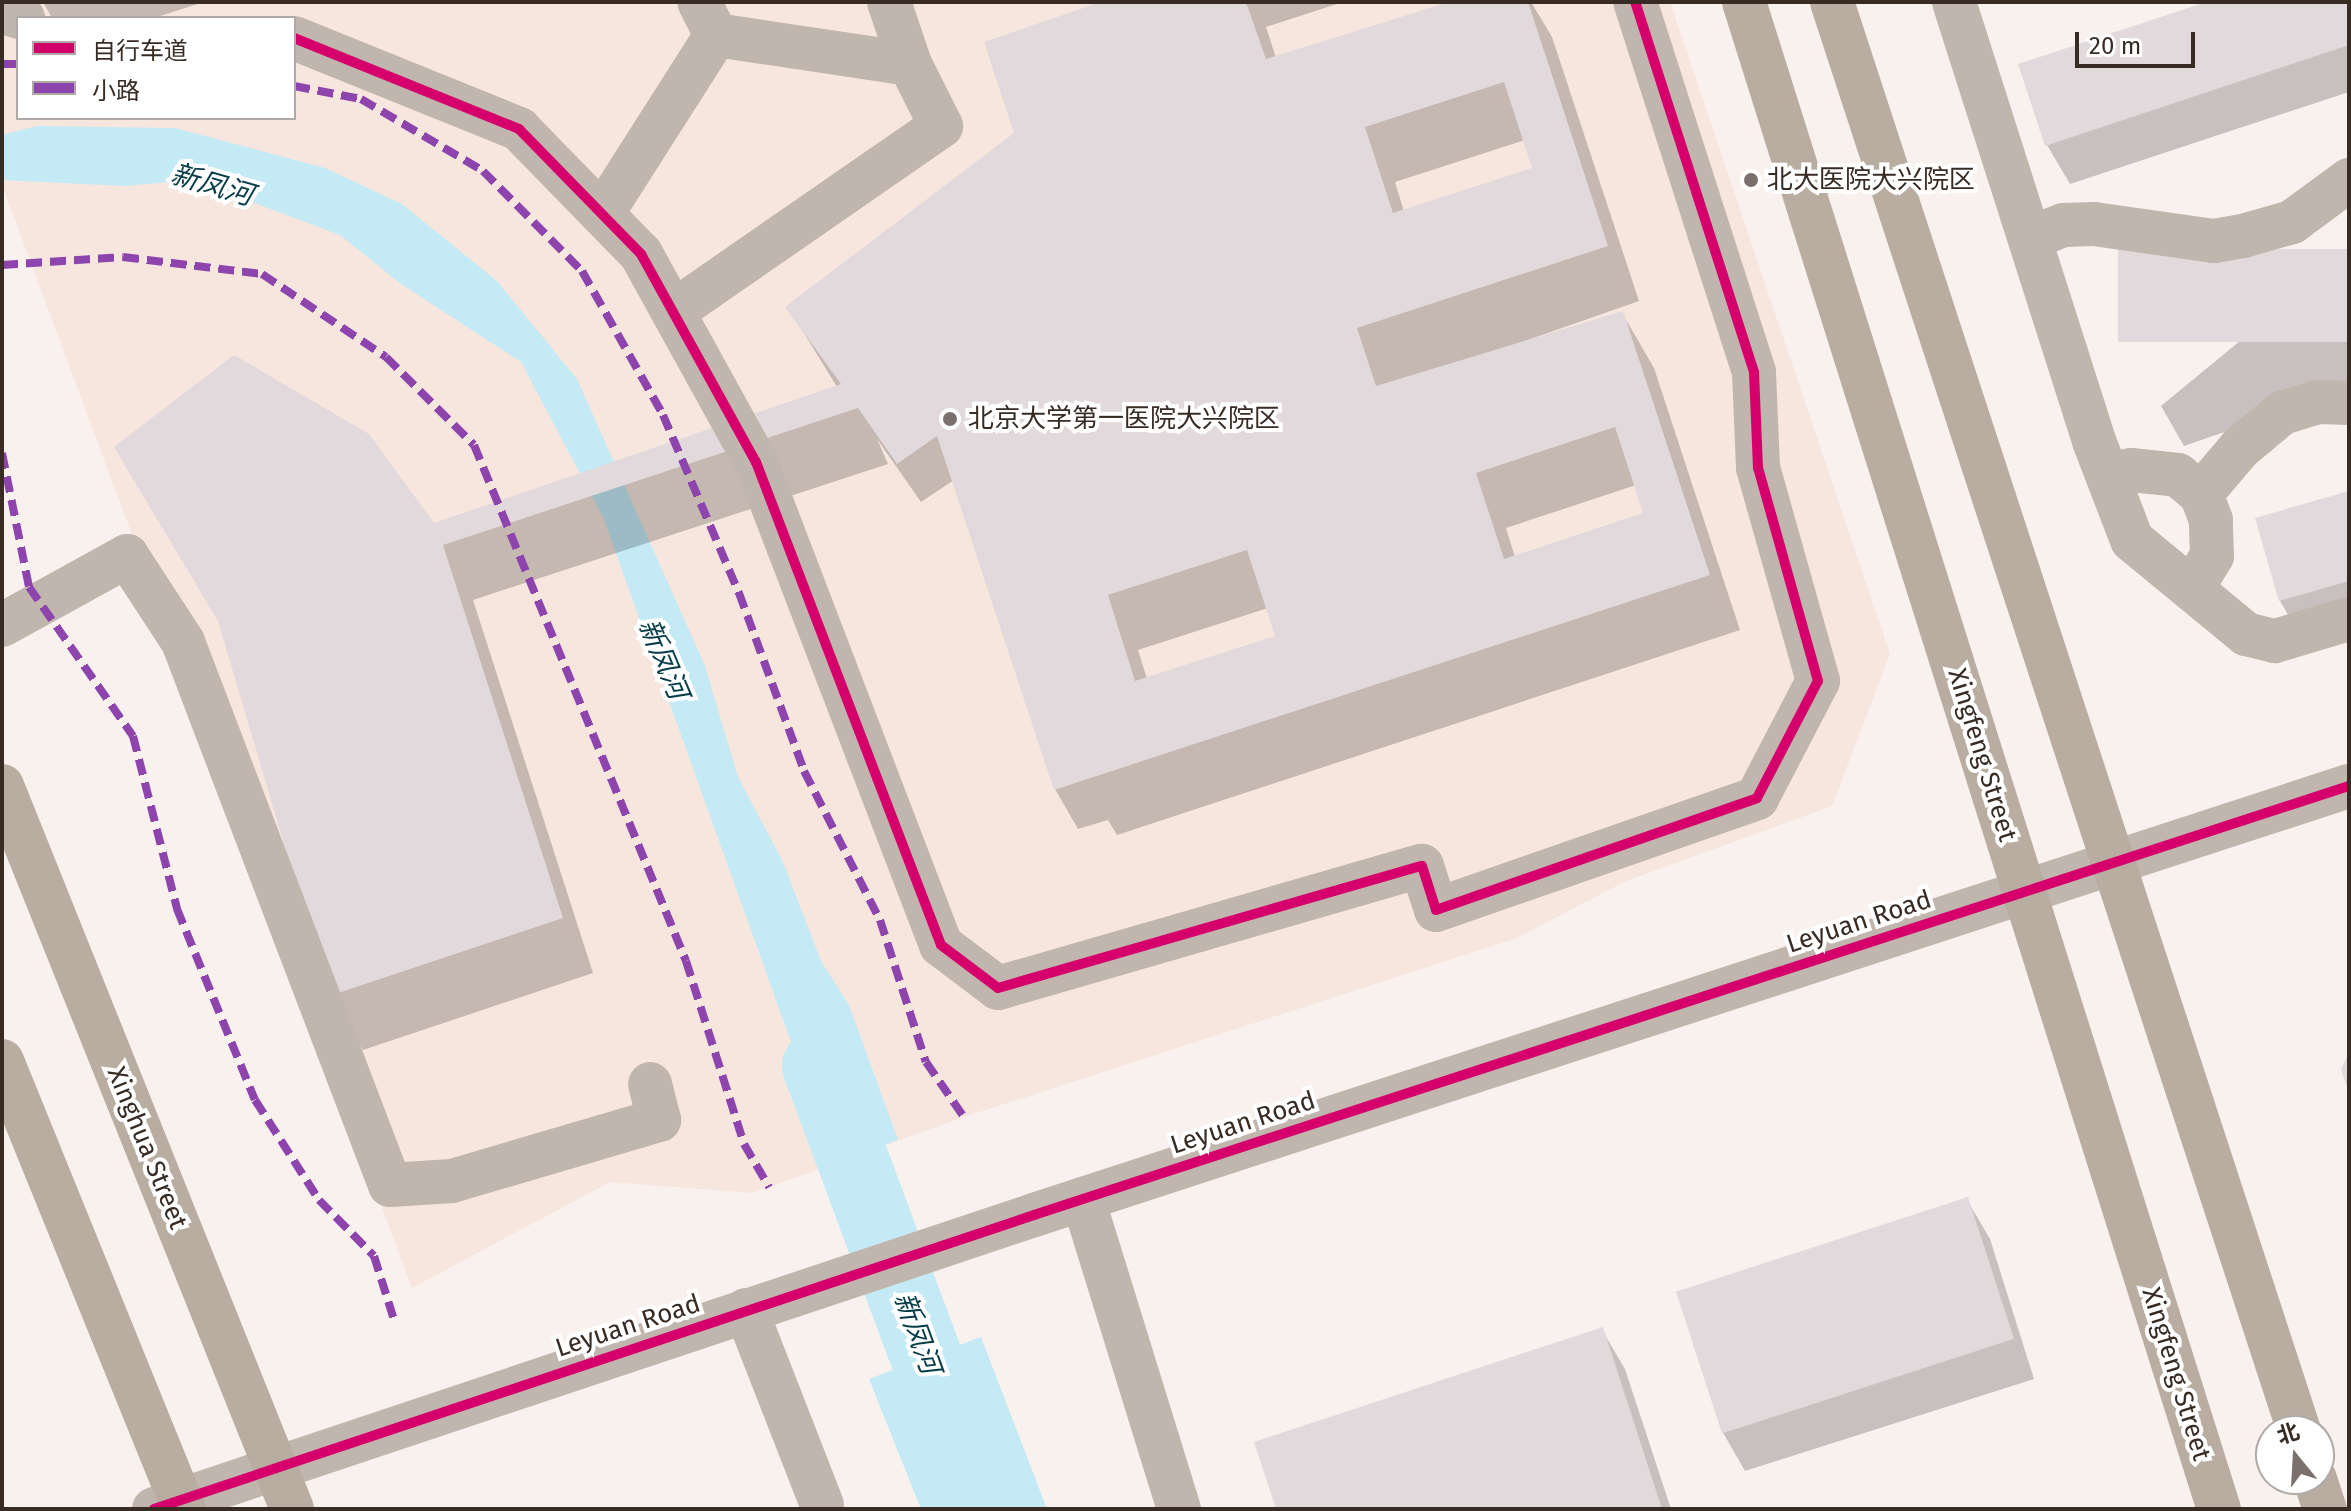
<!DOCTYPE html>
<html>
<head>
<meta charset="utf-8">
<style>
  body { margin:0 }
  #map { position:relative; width:2351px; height:1511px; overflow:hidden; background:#f9f1ee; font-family:"Fira Sans","Noto Sans SC",sans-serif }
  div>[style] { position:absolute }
  .medical>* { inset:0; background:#f6e6de }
  .water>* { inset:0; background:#c4eaf5 }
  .shadow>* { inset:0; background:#0003 }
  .river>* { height:72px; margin:-36px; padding:0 36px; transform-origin:36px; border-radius:36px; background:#c4eaf5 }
  .building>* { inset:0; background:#e1d9db; transform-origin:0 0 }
  .minor>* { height:44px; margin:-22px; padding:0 22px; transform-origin:22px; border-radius:22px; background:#c0b6ad }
  .major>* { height:44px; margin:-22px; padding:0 22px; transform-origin:22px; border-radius:22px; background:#b8ada0 }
  .quiet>* { height:8px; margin-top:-4px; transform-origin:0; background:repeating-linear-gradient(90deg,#8e44ad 0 16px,transparent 0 24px) }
  .cycleway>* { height:10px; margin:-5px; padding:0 5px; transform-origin:5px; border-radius:5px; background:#d6006c }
  .dots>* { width:22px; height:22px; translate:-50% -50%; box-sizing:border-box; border:4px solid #fff; border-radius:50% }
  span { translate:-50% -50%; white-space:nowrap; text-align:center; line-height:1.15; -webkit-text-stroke:8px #fff; paint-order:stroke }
  .poi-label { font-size:26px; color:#372b24 }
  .left { translate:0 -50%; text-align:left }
  .street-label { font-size:26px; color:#372b24 }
  .water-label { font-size:28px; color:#073d49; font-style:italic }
  .frame { position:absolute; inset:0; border:4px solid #372b24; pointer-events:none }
  .legend { position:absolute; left:16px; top:16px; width:280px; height:104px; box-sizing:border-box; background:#fff; border:2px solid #afaaa7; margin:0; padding:10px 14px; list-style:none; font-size:24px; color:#372b24 }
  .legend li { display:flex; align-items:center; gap:16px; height:40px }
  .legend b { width:40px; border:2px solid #afaaa7 }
  .north { position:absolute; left:2255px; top:1415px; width:80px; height:80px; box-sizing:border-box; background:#fff; border:2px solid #afaaa7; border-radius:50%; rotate:342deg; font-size:22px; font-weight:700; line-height:32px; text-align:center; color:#372b24 }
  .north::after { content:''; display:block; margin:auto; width:28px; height:36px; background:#7b706b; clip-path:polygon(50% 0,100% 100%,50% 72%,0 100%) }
  .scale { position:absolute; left:2075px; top:32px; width:120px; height:36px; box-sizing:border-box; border:4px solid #372b24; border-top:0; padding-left:10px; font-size:24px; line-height:28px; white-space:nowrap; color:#372b24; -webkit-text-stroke:6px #fff; paint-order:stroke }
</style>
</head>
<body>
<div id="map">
  <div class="medical">
    <i style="clip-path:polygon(evenodd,2px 2px,1670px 2px,1890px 654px,1832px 806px,1626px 881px,1517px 938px,964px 1117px,752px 1193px,610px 1182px,412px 1288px,2px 185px,2px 2px,18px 18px,294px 18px,294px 118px,18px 118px,18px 18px)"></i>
  </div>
  <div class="water">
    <i style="clip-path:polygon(37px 126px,175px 128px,325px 168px,402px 204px,497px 281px,577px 379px,705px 666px,738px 777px,783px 862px,821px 961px,849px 1005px,898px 1140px,839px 1161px,805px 1081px,603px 517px,521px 362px,401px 284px,340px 235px,193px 180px,125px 186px,2px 180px,2px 135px)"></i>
    <i style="clip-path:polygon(981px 1337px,1047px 1509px,921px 1509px,869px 1379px)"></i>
  </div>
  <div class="shadow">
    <i style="clip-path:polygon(43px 2px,204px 2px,154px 18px,52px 18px)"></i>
    <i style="clip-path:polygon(evenodd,1103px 2px,1343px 2px,1266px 27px,1276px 58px,1456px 2px,1531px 2px,1552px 37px,1639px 301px,1482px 356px,1622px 313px,1654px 368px,1740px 630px,1117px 835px,1108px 820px,1078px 829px,1055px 789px,954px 480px,921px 502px,877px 439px,888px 464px,473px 600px,593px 973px,363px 1050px,331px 996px,434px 525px,837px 387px,788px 307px,1016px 133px,1103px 2px,1525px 140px,1535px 169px,1404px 212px,1395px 182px,1525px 140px,1103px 2px,1636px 485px,1646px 514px,1515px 557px,1506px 528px,1636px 485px,1103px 2px,1268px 608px,1277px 637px,1147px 679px,1138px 650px,1268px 608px)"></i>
    <i style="clip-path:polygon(2212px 2px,2349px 2px,2349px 92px,2070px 184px,2047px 145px)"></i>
    <i style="clip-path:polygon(2349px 251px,2349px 389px,2184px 446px,2161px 406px)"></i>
    <i style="clip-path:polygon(2349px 493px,2349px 627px,2303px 640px,2280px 601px,2257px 520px)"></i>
    <i style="clip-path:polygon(1967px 1200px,1990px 1239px,2034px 1379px,1745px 1471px,1722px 1431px)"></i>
    <i style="clip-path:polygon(1602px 1330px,1625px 1369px,1671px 1509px,1278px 1509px)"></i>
  </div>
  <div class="river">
    <i style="left:818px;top:1066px;width:473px;rotate:69.6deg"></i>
  </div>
  <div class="building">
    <i style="clip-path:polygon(evenodd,1101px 2px,1246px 2px,1266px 59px,1449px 2px,1528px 2px,1608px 246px,1357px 328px,1376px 386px,1623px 311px,1710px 575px,1054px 790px,937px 436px,897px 464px,858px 408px,443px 545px,563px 918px,329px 996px,218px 621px,114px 447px,234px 355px,369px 434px,434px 523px,841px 384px,785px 307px,1014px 133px,984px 42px,1101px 2px,1504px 82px,1532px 168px,1393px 213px,1365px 127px,1504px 82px,1101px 2px,1615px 427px,1643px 513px,1504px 559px,1476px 473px,1615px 427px,1101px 2px,1247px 550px,1275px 636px,1135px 681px,1108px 595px,1247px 550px)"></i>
    <i style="clip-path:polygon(2206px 2px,2349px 2px,2349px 45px,2045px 146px,2018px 64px)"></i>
    <i style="left:2349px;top:249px;width:93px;height:231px;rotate:90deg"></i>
    <i style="clip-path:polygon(2349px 491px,2349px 581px,2279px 601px,2255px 518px)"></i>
    <i style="clip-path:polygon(2349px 1053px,2349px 1091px,2348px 1091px,2341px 1069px)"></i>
    <i style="left:1968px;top:1197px;width:149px;height:307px;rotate:72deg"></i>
    <i style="clip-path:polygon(1603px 1327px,1662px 1509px,1276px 1509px,1254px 1442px)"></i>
  </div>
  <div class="minor">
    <i style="left:1954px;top:2px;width:461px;rotate:72.3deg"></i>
    <i style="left:2094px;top:441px;width:106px;rotate:69deg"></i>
    <i style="left:2132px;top:540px;width:148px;rotate:39.5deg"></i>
    <i style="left:2246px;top:634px;width:30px;rotate:14deg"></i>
    <i style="left:2275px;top:641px;width:77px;rotate:-16.6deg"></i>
    <i style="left:2px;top:12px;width:22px;rotate:16deg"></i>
    <i style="left:716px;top:35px;width:196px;rotate:8.5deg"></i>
    <i style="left:910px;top:64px;width:65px;rotate:-108.7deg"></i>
    <i style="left:294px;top:38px;width:243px;rotate:22deg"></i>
    <i style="left:519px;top:129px;width:175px;rotate:45.7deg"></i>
    <i style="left:641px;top:254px;width:238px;rotate:61.1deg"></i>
    <i style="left:756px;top:462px;width:517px;rotate:69.04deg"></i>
    <i style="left:941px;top:945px;width:71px;rotate:37deg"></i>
    <i style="left:998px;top:988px;width:441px;rotate:-16.1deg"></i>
    <i style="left:1422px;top:866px;width:46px;rotate:72.3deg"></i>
    <i style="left:1436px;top:910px;width:340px;rotate:-19.2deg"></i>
    <i style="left:1757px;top:798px;width:132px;rotate:-62.5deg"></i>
    <i style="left:1818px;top:681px;width:221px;rotate:-105.7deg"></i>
    <i style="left:1758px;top:468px;width:96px;rotate:-92.4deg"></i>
    <i style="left:1754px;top:372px;width:389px;rotate:-107.8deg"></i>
    <i style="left:602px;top:214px;width:212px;rotate:-57.5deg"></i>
    <i style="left:716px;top:35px;width:37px;rotate:-117deg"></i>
    <i style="left:2031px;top:238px;width:35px;rotate:-22deg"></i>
    <i style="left:2064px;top:225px;width:30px;rotate:-2deg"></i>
    <i style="left:2094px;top:224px;width:121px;rotate:8.1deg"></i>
    <i style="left:2214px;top:241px;width:29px;rotate:-10deg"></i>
    <i style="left:2243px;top:236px;width:51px;rotate:-15.9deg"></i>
    <i style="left:2292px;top:222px;width:71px;rotate:-36.4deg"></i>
    <i style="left:674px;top:311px;width:325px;rotate:-34.7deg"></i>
    <i style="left:941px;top:126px;width:69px;rotate:-116.6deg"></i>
    <i style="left:2107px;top:474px;width:24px;rotate:-9deg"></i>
    <i style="left:2131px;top:470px;width:47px;rotate:6.1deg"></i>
    <i style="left:2178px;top:475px;width:30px;rotate:40deg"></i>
    <i style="left:2192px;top:589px;width:39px;rotate:-59deg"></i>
    <i style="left:2212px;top:556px;width:36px;rotate:-92deg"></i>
    <i style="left:2211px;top:520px;width:28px;rotate:-111deg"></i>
    <i style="left:2201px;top:494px;width:60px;rotate:-49.7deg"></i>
    <i style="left:2240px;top:448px;width:55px;rotate:-39.8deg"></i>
    <i style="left:2282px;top:413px;width:38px;rotate:-17deg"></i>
    <i style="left:2318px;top:402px;width:31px;rotate:2deg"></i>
    <i style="left:2px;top:625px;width:143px;rotate:-28.9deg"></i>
    <i style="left:127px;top:556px;width:103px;rotate:56.9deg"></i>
    <i style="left:183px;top:642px;width:581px;rotate:69.13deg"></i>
    <i style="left:390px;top:1185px;width:62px;rotate:-3.7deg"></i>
    <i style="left:452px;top:1181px;width:216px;rotate:-16.4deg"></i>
    <i style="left:659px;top:1120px;width:37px;rotate:-104deg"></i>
    <i style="left:1083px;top:1199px;width:325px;rotate:72.8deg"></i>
    <i style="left:746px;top:1310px;width:209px;rotate:68.7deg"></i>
    <i style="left:154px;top:1509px;width:928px;rotate:-18.47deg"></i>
    <i style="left:1034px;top:1215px;width:1383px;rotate:-18.07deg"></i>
  </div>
  <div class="major">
    <i style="left:1744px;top:2px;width:1580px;rotate:72.51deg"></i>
    <i style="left:1832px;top:2px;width:1503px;rotate:71.9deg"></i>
    <i style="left:2px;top:786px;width:779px;rotate:68.14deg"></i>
    <i style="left:2px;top:1061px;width:484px;rotate:67.9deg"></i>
    <i style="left:2315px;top:1479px;width:32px;rotate:72deg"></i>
  </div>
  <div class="quiet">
    <i style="left:2px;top:64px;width:16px"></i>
    <i style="left:294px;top:86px;width:68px;rotate:11deg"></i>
    <i style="left:361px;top:99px;width:142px;rotate:30.5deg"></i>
    <i style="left:483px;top:171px;width:141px;rotate:45.3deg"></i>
    <i style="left:582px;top:271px;width:165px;rotate:60.6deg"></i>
    <i style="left:663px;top:415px;width:194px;rotate:66.9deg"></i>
    <i style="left:739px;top:593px;width:189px;rotate:69.9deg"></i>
    <i style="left:804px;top:771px;width:167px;rotate:63deg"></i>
    <i style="left:880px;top:920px;width:149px;rotate:72.1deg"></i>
    <i style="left:926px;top:1062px;width:67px;rotate:55.4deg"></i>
    <i style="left:2px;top:265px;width:121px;rotate:-3.8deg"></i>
    <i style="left:123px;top:257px;width:140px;rotate:7deg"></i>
    <i style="left:262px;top:274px;width:149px;rotate:33.8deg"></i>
    <i style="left:386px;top:357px;width:124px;rotate:45deg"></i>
    <i style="left:474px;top:445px;width:558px;rotate:67.66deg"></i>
    <i style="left:686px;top:961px;width:192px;rotate:72.4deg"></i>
    <i style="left:744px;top:1144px;width:50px;rotate:59.8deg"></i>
    <i style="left:2px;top:453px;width:137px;rotate:78.6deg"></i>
    <i style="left:29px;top:587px;width:182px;rotate:55.1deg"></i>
    <i style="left:133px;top:736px;width:179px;rotate:75.7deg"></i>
    <i style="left:177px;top:909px;width:206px;rotate:67.8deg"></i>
    <i style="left:255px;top:1100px;width:119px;rotate:57.4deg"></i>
    <i style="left:319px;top:1200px;width:78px;rotate:45.5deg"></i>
    <i style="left:374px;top:1256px;width:70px;rotate:72.6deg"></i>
  </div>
  <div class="cycleway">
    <i style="left:294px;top:38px;width:243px;rotate:22deg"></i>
    <i style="left:519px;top:129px;width:175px;rotate:45.7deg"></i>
    <i style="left:641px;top:254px;width:238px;rotate:61.1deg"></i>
    <i style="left:756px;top:462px;width:517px;rotate:69.04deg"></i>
    <i style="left:941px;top:945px;width:71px;rotate:37deg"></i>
    <i style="left:998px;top:988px;width:441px;rotate:-16.1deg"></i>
    <i style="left:1422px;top:866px;width:46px;rotate:72.3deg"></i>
    <i style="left:1436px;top:910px;width:340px;rotate:-19.2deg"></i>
    <i style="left:1757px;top:798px;width:132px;rotate:-62.5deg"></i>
    <i style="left:1818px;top:681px;width:221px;rotate:-105.7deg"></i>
    <i style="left:1758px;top:468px;width:96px;rotate:-92.4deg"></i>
    <i style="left:1754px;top:372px;width:389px;rotate:-107.8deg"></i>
    <i style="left:154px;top:1509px;width:928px;rotate:-18.47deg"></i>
    <i style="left:1034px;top:1215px;width:1383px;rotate:-18.07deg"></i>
  </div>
  <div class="dots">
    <i style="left:1751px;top:180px;background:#7b706b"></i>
    <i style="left:950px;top:419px;background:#7b706b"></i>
  </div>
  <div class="poi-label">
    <span class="left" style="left:1767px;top:180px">北大医院大兴院区</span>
    <span class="left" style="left:968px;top:419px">北京大学第一医院大兴院区</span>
  </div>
  <div class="street-label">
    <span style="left:1982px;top:755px;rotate:73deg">Xingfeng Street</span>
    <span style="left:1859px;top:922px;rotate:-18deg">Leyuan Road</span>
    <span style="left:1243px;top:1123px;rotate:-18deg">Leyuan Road</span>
    <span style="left:147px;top:1148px;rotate:68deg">Xinghua Street</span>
    <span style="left:628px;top:1326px;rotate:-18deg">Leyuan Road</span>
    <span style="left:2176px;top:1374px;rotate:73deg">Xingfeng Street</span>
  </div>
  <div class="water-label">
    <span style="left:212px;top:185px;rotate:16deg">新凤河</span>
    <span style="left:663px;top:659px;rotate:67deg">新凤河</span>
    <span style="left:917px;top:1333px;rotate:70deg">新凤河</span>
  </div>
  <div class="frame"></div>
  <ul class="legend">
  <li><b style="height:10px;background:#d6006c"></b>自行车道</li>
  <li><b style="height:10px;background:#8e44ad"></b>小路</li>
  </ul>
  <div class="north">北</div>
  <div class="scale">20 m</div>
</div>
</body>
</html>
